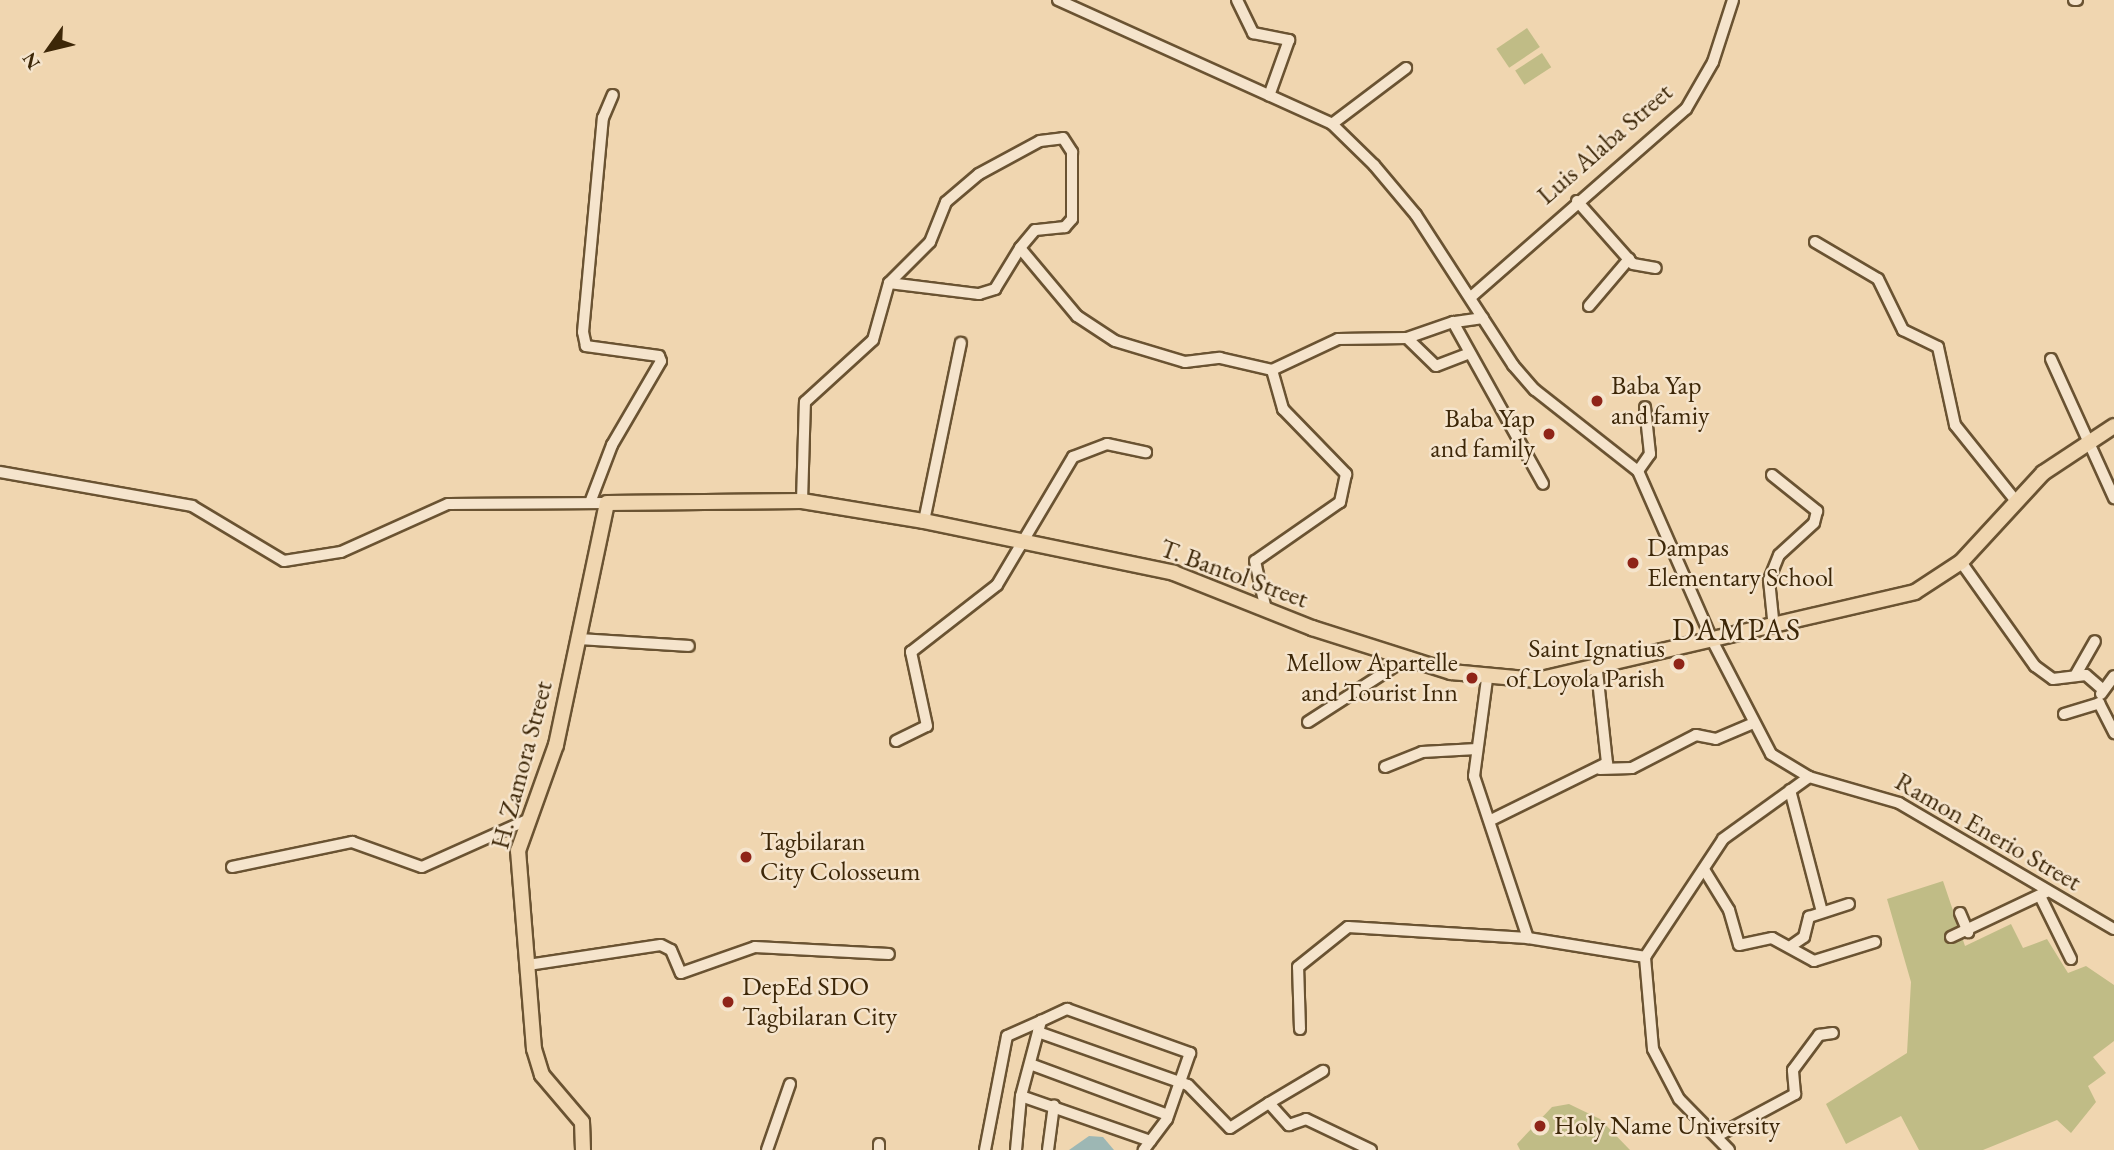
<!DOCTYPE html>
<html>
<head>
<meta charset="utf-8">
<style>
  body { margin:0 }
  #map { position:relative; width:2114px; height:1150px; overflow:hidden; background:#f0d6b0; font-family:"EB Garamond",serif }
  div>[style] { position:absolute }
  .green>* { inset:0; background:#c0bc86; transform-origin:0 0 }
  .water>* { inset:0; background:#9db7b4 }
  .roads { filter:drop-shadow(2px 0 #6a5332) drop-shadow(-2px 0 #6a5332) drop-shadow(0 2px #6a5332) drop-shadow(0 -2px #6a5332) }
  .minor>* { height:10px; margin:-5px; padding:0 5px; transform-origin:5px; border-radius:5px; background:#f5e4cc }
  .major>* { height:14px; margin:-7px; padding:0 7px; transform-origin:7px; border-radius:7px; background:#f0d6b0 }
  .dots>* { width:19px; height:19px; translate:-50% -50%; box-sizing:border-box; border:4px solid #f5e4cc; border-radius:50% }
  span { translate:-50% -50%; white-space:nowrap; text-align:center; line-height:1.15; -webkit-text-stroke:5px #f5e4cc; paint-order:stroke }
  .street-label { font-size:26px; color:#3d2708 }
  .poi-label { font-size:26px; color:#3d2708 }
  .left { translate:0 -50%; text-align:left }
  .right { translate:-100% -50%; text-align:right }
  .quarter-label { font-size:30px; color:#3d2708; letter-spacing:2px }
  .north { position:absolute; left:14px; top:14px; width:70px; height:70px; -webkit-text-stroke:5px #f5e4cc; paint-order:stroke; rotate:236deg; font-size:19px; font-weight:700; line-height:28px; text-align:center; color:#3d2708 }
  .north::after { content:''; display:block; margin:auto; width:24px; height:32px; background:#3d2708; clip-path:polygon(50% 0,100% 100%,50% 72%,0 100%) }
</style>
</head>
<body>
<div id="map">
  <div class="green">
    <i style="left:1527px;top:28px;width:23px;height:37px;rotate:56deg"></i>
    <i style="left:1542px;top:53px;width:17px;height:32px;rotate:57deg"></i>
    <i style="clip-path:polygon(1943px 881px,1965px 946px,2011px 924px,2023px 948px,2047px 939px,2068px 973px,2086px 966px,2114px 985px,2114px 1041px,2093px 1057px,2106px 1073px,2088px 1086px,2096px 1102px,2071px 1133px,2057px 1120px,1983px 1150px,1919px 1150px,1901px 1116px,1846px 1144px,1826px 1104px,1907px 1053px,1911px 982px,1887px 899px)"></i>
    <i style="clip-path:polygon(1569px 1104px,1600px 1119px,1630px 1150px,1520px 1150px,1517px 1144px,1552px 1107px)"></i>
  </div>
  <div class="water">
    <i style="clip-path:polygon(1089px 1136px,1103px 1137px,1114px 1150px,1069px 1150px)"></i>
  </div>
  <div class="roads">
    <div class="minor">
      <i style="left:1058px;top:0;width:301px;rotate:24.3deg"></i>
      <i style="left:1332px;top:124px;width:59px;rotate:44.3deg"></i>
      <i style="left:1374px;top:165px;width:65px;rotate:50deg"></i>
      <i style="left:1416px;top:215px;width:179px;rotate:57.1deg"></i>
      <i style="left:1513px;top:365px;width:33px;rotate:49deg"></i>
      <i style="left:1535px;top:390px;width:131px;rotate:38.2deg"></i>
      <i style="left:1638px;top:471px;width:187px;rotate:66.3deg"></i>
      <i style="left:1713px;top:642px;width:126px;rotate:62.6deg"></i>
      <i style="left:1771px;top:754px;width:44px;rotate:31.2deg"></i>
      <i style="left:1809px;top:777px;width:94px;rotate:16.1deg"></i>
      <i style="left:1899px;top:803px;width:249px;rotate:30.4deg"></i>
      <i style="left:1237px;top:0;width:37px;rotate:64deg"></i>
      <i style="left:1253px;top:33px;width:37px;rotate:11deg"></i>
      <i style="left:1289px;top:40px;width:59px;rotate:109.7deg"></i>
      <i style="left:2074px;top:0;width:3px"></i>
      <i style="left:1332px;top:124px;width:93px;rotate:-37.1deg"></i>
      <i style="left:1577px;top:201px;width:84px;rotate:48.4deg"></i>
      <i style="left:1633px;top:264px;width:23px;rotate:10deg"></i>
      <i style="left:1815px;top:242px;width:73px;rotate:30.4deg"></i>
      <i style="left:1878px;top:279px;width:57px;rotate:63.9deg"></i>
      <i style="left:1903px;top:330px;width:39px;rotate:26deg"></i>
      <i style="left:1938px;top:347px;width:80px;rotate:77.7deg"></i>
      <i style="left:1955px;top:425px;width:96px;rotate:51.3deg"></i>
      <i style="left:889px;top:283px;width:91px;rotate:7deg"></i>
      <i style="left:979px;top:294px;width:17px;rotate:-17deg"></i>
      <i style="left:995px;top:289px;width:48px;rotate:-58.6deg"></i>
      <i style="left:1020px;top:248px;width:89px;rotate:50deg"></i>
      <i style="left:1077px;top:316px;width:45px;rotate:33.3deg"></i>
      <i style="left:1115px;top:341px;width:73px;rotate:16.7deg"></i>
      <i style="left:1185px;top:362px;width:35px;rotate:-7deg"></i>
      <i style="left:1220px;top:358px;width:53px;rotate:13deg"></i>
      <i style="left:1272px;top:370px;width:41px;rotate:74.2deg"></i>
      <i style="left:1283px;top:409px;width:91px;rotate:45.9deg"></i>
      <i style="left:1346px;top:474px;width:29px;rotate:102deg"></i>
      <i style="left:1340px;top:502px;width:103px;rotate:145.2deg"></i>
      <i style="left:1255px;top:561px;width:50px;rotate:77.3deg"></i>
      <i style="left:1471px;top:297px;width:286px;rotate:-41.2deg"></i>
      <i style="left:1686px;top:109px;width:54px;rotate:-60.1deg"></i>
      <i style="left:1713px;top:62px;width:65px;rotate:-72.1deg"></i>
      <i style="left:1589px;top:306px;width:62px;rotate:-49.6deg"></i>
      <i style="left:1483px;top:318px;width:30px;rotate:172deg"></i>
      <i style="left:1453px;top:322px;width:185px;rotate:60.9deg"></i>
      <i style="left:1407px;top:338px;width:40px;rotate:44deg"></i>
      <i style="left:1436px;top:366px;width:36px;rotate:-21deg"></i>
      <i style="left:2051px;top:359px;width:153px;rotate:65.6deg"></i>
      <i style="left:1272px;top:370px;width:73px;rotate:-25.2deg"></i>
      <i style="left:1338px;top:339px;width:69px;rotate:-0.8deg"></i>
      <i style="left:1407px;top:338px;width:49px;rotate:-19.2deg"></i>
      <i style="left:1638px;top:471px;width:21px;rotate:-55deg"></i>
      <i style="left:1650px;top:454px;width:47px;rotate:-96.1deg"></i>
      <i style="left:0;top:472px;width:195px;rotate:10deg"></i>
      <i style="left:192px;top:506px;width:107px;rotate:30.9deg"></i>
      <i style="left:284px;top:561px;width:58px;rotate:-9deg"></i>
      <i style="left:341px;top:552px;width:117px;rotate:-24.2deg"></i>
      <i style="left:448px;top:504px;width:159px;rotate:-0.4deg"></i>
      <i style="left:1772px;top:475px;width:58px;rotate:38.7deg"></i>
      <i style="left:1817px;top:511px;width:12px;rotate:104deg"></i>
      <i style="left:1814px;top:523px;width:47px;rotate:137.6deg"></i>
      <i style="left:1779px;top:555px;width:27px;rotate:112deg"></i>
      <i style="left:1769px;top:580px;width:48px;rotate:84.1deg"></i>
      <i style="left:591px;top:500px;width:59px;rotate:-69.1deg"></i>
      <i style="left:612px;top:445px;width:97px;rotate:-59.7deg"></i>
      <i style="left:661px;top:361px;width:5px;rotate:-112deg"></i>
      <i style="left:659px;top:356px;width:74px;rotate:-172.2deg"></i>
      <i style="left:586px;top:346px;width:14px;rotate:-102deg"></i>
      <i style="left:583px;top:332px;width:215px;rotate:-84.7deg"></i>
      <i style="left:603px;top:118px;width:25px;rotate:-67deg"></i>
      <i style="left:802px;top:501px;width:99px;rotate:-88.3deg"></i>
      <i style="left:805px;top:402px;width:92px;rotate:-42.4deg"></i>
      <i style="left:873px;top:340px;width:59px;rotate:-74.3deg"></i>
      <i style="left:889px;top:283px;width:58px;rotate:-45deg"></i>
      <i style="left:930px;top:242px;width:43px;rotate:-68.2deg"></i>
      <i style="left:946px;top:202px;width:43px;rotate:-40.3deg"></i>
      <i style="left:979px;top:174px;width:69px;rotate:-28.4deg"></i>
      <i style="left:1040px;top:141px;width:23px;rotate:-7deg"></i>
      <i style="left:1063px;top:138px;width:17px;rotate:57deg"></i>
      <i style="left:1072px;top:152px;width:67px;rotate:90deg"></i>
      <i style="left:1072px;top:219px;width:11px;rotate:131deg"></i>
      <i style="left:1065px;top:227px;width:30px;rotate:174deg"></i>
      <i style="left:1035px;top:230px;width:23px;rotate:130deg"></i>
      <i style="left:924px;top:521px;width:182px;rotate:-78.3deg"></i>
      <i style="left:1961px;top:562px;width:128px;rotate:54.6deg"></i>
      <i style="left:2035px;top:666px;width:22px;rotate:36deg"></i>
      <i style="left:2053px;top:679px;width:33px;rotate:-7deg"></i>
      <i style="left:2086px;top:675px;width:21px;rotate:41deg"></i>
      <i style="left:580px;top:639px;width:109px;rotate:3.7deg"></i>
      <i style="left:2075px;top:676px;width:40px;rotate:-60.3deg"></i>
      <i style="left:1487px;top:679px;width:98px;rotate:97.6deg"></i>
      <i style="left:1474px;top:776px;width:171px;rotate:71.6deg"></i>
      <i style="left:2101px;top:694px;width:22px;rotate:-54deg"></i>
      <i style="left:2064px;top:714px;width:37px;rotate:-17deg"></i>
      <i style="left:2099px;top:703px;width:34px;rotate:63deg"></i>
      <i style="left:1308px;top:722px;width:120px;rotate:-32.8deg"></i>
      <i style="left:896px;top:741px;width:34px;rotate:-26deg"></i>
      <i style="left:927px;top:726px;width:76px;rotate:-102.2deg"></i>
      <i style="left:911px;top:652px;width:109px;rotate:-37.9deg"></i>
      <i style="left:997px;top:585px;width:149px;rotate:-59.3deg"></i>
      <i style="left:1073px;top:457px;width:36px;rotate:-21deg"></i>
      <i style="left:1107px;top:444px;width:40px;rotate:12deg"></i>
      <i style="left:1385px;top:767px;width:40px;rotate:-22deg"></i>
      <i style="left:1422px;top:752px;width:55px;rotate:-3.1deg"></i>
      <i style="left:1600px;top:769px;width:32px;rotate:-2deg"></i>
      <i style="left:1632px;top:768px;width:72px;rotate:-27.3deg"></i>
      <i style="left:1696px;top:735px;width:20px;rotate:11deg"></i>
      <i style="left:1716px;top:739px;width:39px;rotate:-23deg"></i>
      <i style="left:1790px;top:790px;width:126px;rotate:75.3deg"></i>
      <i style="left:1493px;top:819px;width:127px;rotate:-26.2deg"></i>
      <i style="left:1607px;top:763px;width:102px;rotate:-96.2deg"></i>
      <i style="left:232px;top:867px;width:123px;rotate:-11.8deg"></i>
      <i style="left:352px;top:842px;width:74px;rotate:19.7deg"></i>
      <i style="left:422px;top:867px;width:115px;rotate:-24.1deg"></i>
      <i style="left:1705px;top:871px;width:46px;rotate:58.4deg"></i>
      <i style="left:1729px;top:910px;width:36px;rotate:74deg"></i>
      <i style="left:1739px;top:945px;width:34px;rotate:-12deg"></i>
      <i style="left:1772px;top:938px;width:48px;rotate:28.7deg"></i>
      <i style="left:1814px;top:961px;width:64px;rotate:-17.3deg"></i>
      <i style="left:2041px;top:898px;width:68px;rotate:63.8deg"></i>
      <i style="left:1960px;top:913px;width:21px;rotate:67deg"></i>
      <i style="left:1951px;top:937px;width:105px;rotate:-25.3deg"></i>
      <i style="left:1791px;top:946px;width:16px;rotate:-35deg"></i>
      <i style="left:1804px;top:937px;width:21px;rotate:-76deg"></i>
      <i style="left:1809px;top:917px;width:42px;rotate:-18deg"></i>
      <i style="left:528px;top:965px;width:134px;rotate:-8.6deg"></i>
      <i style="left:661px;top:945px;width:11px;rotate:27deg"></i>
      <i style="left:671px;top:950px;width:25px;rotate:67deg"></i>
      <i style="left:681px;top:973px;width:78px;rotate:-19.4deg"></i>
      <i style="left:755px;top:947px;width:134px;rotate:3deg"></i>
      <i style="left:1300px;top:1029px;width:62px;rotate:-91.8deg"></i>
      <i style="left:1298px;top:967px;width:64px;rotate:-38.7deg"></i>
      <i style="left:1348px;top:927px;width:180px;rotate:3.5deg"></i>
      <i style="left:1528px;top:938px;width:119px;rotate:9.2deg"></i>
      <i style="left:1038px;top:1032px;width:159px;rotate:19.5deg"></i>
      <i style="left:1188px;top:1085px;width:60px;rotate:45.7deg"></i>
      <i style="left:1230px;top:1128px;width:46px;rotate:-32.7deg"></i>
      <i style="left:1269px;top:1103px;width:30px;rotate:48deg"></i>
      <i style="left:1289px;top:1125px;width:18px;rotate:-19deg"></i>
      <i style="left:1306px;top:1119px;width:72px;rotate:25.5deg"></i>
      <i style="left:1030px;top:1064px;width:147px;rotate:20.3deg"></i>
      <i style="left:1021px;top:1096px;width:137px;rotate:19.2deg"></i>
      <i style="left:1269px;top:1103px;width:63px;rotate:-30.7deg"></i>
      <i style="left:1717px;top:1136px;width:89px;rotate:-28.3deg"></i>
      <i style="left:1795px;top:1094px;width:24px;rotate:-95deg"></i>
      <i style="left:1793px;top:1070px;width:44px;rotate:-53.4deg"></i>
      <i style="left:1819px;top:1035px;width:14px;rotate:-8deg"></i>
      <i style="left:767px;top:1150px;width:70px;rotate:-70.8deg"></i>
      <i style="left:879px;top:1150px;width:6px;rotate:-90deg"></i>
      <i style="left:985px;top:1150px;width:116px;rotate:-79.1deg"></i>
      <i style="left:1007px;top:1036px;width:37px;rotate:-24deg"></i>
      <i style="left:1016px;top:1150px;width:54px;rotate:-84.7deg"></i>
      <i style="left:1021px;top:1096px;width:78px;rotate:-75.1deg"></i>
      <i style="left:1041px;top:1021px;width:29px;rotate:-25deg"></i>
      <i style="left:1067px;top:1009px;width:131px;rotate:19.7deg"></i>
      <i style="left:1190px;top:1053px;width:70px;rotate:109.2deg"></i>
      <i style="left:1167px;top:1119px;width:39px;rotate:127deg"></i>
      <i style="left:1048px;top:1150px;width:45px;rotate:-82.4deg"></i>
      <i style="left:1729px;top:1150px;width:71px;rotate:-134.4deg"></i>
      <i style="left:1679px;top:1099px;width:56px;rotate:-117.5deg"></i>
      <i style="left:1653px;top:1049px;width:92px;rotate:-95deg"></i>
      <i style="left:1645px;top:957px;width:141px;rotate:-56.5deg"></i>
      <i style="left:1723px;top:839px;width:106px;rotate:-35.8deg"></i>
    </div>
    <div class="major">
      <i style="left:583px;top:1150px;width:28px;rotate:-92deg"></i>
      <i style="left:582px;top:1122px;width:62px;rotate:-130.4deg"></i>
      <i style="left:542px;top:1075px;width:27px;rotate:-107deg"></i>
      <i style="left:534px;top:1049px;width:199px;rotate:-94.6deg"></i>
      <i style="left:518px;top:851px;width:113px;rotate:-70.3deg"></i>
      <i style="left:556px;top:745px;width:247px;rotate:-78.1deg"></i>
      <i style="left:607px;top:503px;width:195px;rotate:-0.6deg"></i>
      <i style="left:802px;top:501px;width:124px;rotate:9.3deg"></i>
      <i style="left:924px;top:521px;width:255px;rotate:11.7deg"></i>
      <i style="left:1174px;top:573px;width:149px;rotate:21.7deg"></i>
      <i style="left:1312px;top:628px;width:146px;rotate:17.6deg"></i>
      <i style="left:1451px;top:672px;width:86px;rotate:5.3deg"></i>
      <i style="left:1537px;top:680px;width:388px;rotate:-13.1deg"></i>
      <i style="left:1915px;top:592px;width:55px;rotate:-33.1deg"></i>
      <i style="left:1961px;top:562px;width:121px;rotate:-47.3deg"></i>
      <i style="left:2043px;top:473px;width:85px;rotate:-33.5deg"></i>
    </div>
  </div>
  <div class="dots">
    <i style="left:1597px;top:401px;background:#8f2418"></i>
    <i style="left:1549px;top:434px;background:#8f2418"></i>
    <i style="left:1633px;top:563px;background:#8f2418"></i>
    <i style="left:1679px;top:664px;background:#8f2418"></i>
    <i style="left:1472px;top:678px;background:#8f2418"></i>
    <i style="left:746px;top:857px;background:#8f2418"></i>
    <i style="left:728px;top:1002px;background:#8f2418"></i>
    <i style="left:1540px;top:1126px;background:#8f2418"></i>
  </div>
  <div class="street-label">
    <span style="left:1605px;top:144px;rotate:-41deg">Luis Alaba Street</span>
    <span style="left:1234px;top:574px;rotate:20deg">T. Bantol Street</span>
    <span style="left:522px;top:765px;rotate:-75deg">H. Zamora Street</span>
    <span style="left:1988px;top:832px;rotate:30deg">Ramon Enerio Street</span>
  </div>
  <div class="poi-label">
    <span class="left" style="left:1611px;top:401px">Baba Yap<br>and famiy</span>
    <span class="right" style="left:1535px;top:434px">Baba Yap<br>and family</span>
    <span class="left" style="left:1647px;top:563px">Dampas<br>Elementary School</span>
    <span class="right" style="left:1665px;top:664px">Saint Ignatius<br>of Loyola Parish</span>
    <span class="right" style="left:1458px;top:678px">Mellow Apartelle<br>and Tourist Inn</span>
    <span class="left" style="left:760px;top:857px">Tagbilaran<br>City Colosseum</span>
    <span class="left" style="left:742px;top:1002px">DepEd SDO<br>Tagbilaran City</span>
    <span class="left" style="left:1554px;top:1126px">Holy Name University</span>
  </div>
  <div class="quarter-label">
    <span style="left:1737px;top:630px">DAMPAS</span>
  </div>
  <div class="north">N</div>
</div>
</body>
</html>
